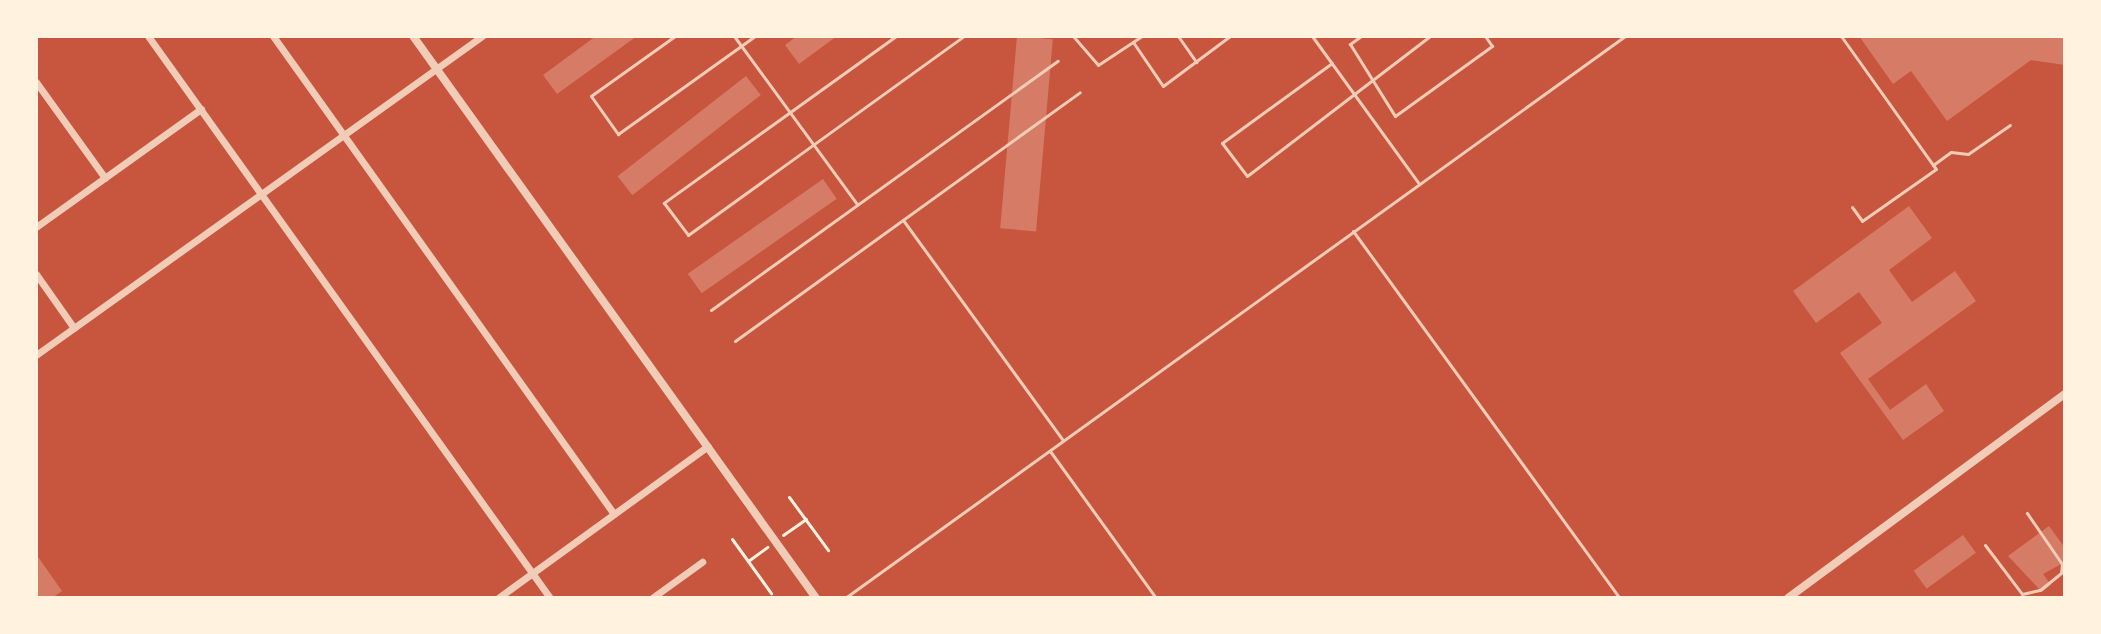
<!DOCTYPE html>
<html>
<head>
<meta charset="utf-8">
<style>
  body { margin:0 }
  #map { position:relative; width:2101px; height:634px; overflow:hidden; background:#c8553d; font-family:Commissioner,sans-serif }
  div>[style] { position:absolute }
  .building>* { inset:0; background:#d67c66; transform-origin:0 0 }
  .path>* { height:3px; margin:-1.5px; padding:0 1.5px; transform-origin:1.5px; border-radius:1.5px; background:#fff3e0 }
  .service>* { height:3px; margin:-1.5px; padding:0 1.5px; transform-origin:1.5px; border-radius:1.5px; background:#f1ccb7 }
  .minor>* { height:7px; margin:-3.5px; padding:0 3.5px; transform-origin:3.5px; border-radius:3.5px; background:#f1ccb7 }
  .tertiary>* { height:8px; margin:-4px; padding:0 4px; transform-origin:4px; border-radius:4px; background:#f1ccb7 }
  span { translate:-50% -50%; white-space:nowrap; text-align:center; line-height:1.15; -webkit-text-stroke:8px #fff3e0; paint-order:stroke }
  .frame { position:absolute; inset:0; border:38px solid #fff3e0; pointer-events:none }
</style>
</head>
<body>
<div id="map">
  <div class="building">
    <i style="clip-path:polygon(596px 36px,637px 36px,557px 94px,543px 75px)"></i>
    <i style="clip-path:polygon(797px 36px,837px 36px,799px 64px,785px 45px)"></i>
    <i style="left:1017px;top:36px;width:36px;height:193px;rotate:5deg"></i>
    <i style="clip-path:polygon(1859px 36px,2065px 36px,2065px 65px,2031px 60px,1947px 121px,1911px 71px,1893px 84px)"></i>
    <i style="left:746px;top:76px;width:24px;height:163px;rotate:52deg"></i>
    <i style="left:823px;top:179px;width:24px;height:165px;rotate:55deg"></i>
    <i style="clip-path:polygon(1909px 206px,1932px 238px,1889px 270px,1912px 302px,1955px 271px,1976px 301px,1868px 379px,1890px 410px,1926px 384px,1944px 411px,1903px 440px,1840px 353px,1882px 323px,1859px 292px,1816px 323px,1793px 291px)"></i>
    <i style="clip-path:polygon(2049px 526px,2065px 548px,2065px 562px,2043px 574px,2051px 585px,2042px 592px,2008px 556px)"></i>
    <i style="left:1963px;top:535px;width:22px;height:61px;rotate:54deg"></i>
    <i style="clip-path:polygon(36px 554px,62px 591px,52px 598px,40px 598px,36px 592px)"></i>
  </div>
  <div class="path">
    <i style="left:789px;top:497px;width:66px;rotate:53.7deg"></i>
    <i style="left:783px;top:535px;width:28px;rotate:-35deg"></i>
    <i style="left:732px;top:539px;width:67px;rotate:54.2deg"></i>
    <i style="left:748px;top:561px;width:24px;rotate:-36deg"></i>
  </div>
  <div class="service">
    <i style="left:675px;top:36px;width:103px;rotate:144.5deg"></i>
    <i style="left:591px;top:96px;width:47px;rotate:54.6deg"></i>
    <i style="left:618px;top:134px;width:168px;rotate:-35.6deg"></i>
    <i style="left:734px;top:36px;width:208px;rotate:53.8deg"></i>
    <i style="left:896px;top:36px;width:286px;rotate:144.3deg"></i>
    <i style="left:664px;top:203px;width:40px;rotate:53deg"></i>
    <i style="left:688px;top:235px;width:340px;rotate:-35.8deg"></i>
    <i style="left:1073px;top:36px;width:38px;rotate:49deg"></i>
    <i style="left:1098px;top:65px;width:53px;rotate:-33.4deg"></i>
    <i style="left:1178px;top:36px;width:32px;rotate:55deg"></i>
    <i style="left:1312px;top:36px;width:183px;rotate:54.1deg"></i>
    <i style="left:1361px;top:36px;width:14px;rotate:144deg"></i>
    <i style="left:1350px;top:44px;width:85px;rotate:58deg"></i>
    <i style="left:1395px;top:116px;width:120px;rotate:-35.8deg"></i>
    <i style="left:1492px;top:46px;width:12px;rotate:-125deg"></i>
    <i style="left:1841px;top:36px;width:158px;rotate:54.5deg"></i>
    <i style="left:1933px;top:165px;width:22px;rotate:-36deg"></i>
    <i style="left:1951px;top:152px;width:17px;rotate:7deg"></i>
    <i style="left:1968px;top:154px;width:51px;rotate:-34.6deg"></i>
    <i style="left:1133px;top:42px;width:53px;rotate:55.7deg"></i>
    <i style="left:1163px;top:86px;width:84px;rotate:-36.7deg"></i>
    <i style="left:1332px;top:63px;width:136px;rotate:144deg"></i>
    <i style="left:1222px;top:143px;width:41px;rotate:52.9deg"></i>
    <i style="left:1247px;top:176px;width:230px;rotate:-37.4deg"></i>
    <i style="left:1852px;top:207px;width:17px;rotate:54deg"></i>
    <i style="left:1862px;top:221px;width:90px;rotate:-35.1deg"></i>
    <i style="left:1936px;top:169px;width:5px;rotate:-127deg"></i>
    <i style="left:903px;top:220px;width:272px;rotate:54deg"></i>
    <i style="left:1353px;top:231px;width:454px;rotate:54deg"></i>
    <i style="left:711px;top:310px;width:427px;rotate:-35.7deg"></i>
    <i style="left:735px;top:341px;width:425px;rotate:-35.8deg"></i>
    <i style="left:1050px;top:451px;width:181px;rotate:54.2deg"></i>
    <i style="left:1985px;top:545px;width:61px;rotate:52.9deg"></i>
    <i style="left:2022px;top:594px;width:18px;rotate:-13deg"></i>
    <i style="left:2040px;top:590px;width:27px;rotate:-39deg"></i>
    <i style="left:2061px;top:573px;width:9px;rotate:-84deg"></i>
    <i style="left:2062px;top:564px;width:62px;rotate:-124.5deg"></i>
    <i style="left:845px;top:598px;width:961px;rotate:-35.77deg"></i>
  </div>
  <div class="minor">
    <i style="left:148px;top:36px;width:691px;rotate:54.42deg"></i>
    <i style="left:273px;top:36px;width:587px;rotate:54.5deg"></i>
    <i style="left:36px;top:82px;width:118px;rotate:54.3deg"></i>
    <i style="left:36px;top:227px;width:203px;rotate:-35.6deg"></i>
    <i style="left:36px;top:274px;width:66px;rotate:54.9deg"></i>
    <i style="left:36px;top:355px;width:548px;rotate:-35.57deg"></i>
    <i style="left:498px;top:598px;width:259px;rotate:-35.9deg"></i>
    <i style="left:652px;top:598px;width:62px;rotate:-35.8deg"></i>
  </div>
  <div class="tertiary">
    <i style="left:413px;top:36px;width:692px;rotate:54.36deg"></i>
    <i style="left:1788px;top:598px;width:344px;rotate:-36.4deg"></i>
  </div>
  <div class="frame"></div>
</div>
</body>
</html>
